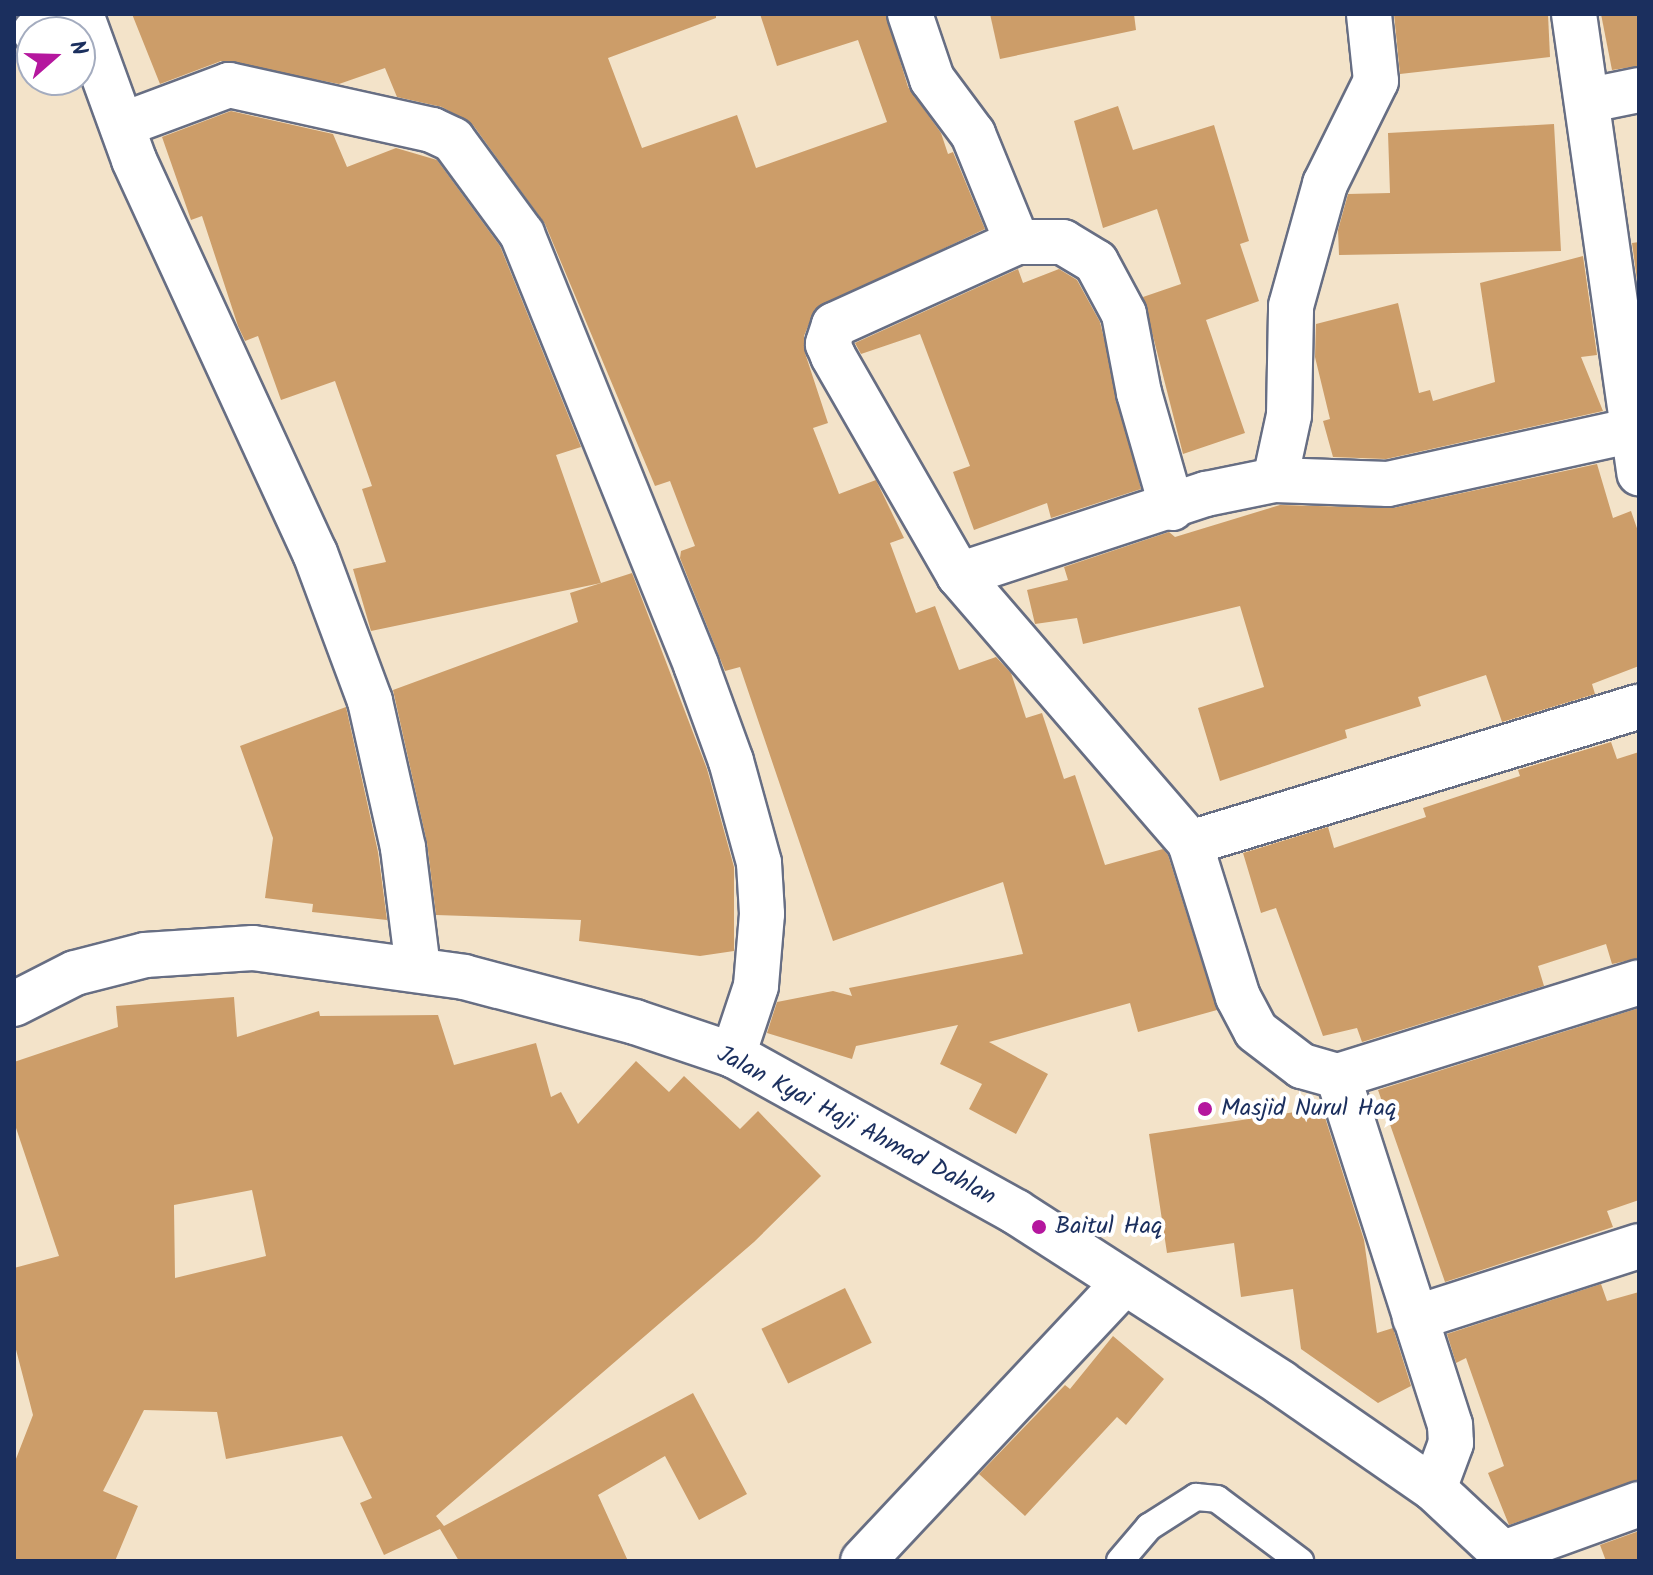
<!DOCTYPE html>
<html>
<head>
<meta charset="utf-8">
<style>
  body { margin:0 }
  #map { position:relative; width:1653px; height:1575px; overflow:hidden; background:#f3e3c9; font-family:Kalam,sans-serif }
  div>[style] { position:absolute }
  .building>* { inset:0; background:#cc9d69; transform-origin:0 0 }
  .roads { filter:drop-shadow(2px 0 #676e83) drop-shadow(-2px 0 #676e83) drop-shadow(0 2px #676e83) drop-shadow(0 -2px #676e83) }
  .lane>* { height:26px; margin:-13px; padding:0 13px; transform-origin:13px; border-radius:13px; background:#fff }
  .street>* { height:44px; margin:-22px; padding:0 22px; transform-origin:22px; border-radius:22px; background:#fff }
  .secondary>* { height:44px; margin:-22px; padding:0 22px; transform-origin:22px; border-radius:22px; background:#fff }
  .dots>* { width:22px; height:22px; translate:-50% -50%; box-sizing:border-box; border:4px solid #fff; border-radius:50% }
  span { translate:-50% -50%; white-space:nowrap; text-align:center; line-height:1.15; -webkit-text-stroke:8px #fff; paint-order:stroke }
  .poi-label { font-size:24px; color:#1b2f5e }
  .left { translate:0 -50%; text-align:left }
  .street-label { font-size:24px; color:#1b2f5e }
  .frame { position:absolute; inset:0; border:16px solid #1b2f5e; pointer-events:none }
  .north { position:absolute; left:16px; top:16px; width:80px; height:80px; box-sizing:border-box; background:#fff; border:2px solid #a4acbf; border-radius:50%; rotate:70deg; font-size:22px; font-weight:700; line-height:32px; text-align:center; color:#1b2f5e }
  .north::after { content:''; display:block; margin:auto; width:28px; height:36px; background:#b5179e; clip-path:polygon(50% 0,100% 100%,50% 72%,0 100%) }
</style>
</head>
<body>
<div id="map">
  <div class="building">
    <i style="clip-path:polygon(132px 14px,716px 14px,716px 18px,608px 58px,642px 148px,737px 115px,756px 168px,887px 122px,858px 40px,777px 66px,760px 14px,886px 14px,908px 87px,941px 133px,948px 154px,953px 152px,985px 229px,815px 309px,804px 336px,805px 353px,828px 423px,813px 428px,839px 494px,876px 480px,904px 538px,890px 543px,916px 613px,935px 606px,959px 670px,996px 657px,1011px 673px,1026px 718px,1042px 713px,1064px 779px,1075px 775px,1105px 865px,1163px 849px,1168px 855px,1217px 1010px,1138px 1032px,1130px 1003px,989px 1042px,1048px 1074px,1016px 1134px,969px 1109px,982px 1084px,940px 1064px,958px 1025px,856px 1046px,852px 1059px,767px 1033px,777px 1002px,833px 991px,852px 996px,849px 988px,1023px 954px,1003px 882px,833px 941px,740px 667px,725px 671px,680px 558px,681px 551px,695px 546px,670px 481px,655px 486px,545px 224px,473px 125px,442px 107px,397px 97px,385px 68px,339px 84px,221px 61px,160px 84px)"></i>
    <i style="clip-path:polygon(990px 14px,1134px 14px,1136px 30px,1000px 59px)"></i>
    <i style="clip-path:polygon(1394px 14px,1548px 14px,1550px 57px,1400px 74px)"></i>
    <i style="clip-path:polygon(1601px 14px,1639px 14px,1639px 66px,1612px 70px)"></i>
    <i style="clip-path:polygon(1118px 106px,1133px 150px,1214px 125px,1249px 241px,1240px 244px,1259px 301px,1206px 320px,1245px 433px,1183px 454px,1143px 297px,1181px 284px,1157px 209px,1103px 228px,1074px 121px)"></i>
    <i style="clip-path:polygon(231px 111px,333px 134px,347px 167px,396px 148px,437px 160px,500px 246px,581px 447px,556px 455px,601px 583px,371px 631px,353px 569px,386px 562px,362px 489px,372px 486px,335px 381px,281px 400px,258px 336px,245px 341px,238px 326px,202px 216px,191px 220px,162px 137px)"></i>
    <i style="clip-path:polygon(1554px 124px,1561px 251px,1339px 255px,1338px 230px,1348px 194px,1390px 193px,1388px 133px)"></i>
    <i style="clip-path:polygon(1639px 242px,1639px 295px,1632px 243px)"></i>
    <i style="clip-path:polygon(1583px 256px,1597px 355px,1581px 357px,1603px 411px,1386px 459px,1333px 457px,1323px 421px,1330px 419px,1315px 357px,1316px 324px,1398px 303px,1419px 393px,1430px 390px,1433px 401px,1495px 382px,1480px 283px)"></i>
    <i style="clip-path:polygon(1018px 269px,1023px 283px,1059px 269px,1077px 280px,1100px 322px,1141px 489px,1051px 518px,1047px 503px,974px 530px,953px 472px,970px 466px,920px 334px,861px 354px,855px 343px)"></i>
    <i style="clip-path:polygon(1597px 464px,1613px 518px,1631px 511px,1639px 534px,1639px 666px,1592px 684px,1595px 694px,1502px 722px,1486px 675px,1418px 697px,1421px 706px,1345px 730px,1347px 738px,1220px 781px,1198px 708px,1264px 687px,1240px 606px,1083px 644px,1077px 618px,1035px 624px,1027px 590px,1068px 580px,1064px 567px,1169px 532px,1175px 537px,1280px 505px,1393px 508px)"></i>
    <i style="clip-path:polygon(632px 573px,707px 769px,734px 867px,734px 951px,700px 956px,579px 941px,581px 920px,436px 915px,427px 843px,393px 690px,578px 622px,570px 593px)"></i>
    <i style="clip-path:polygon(346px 707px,378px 852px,387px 920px,312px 912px,313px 904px,265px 898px,273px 838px,240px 746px)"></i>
    <i style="clip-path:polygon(1611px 742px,1617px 759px,1639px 752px,1639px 958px,1612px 964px,1606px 944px,1538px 966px,1544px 986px,1362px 1042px,1357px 1028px,1323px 1036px,1276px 908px,1261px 913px,1243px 853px,1328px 827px,1334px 848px,1426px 817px,1423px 808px,1520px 776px,1518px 770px)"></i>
    <i style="clip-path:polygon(evenodd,234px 997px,237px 1037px,319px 1011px,320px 1016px,438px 1015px,454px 1065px,536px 1043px,551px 1097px,561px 1092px,578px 1124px,636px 1061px,669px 1092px,684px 1076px,740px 1129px,758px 1111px,821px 1176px,754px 1242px,436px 1516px,444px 1526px,693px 1393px,747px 1494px,699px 1520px,665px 1456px,598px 1495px,628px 1561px,459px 1561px,440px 1529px,384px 1555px,360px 1503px,372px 1498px,342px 1436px,226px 1459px,217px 1412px,144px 1410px,103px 1491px,138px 1506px,115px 1561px,14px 1561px,14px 1464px,33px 1415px,14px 1342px,14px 1268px,59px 1256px,14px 1122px,14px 1062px,118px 1027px,116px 1006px,234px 997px,252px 1190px,266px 1256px,175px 1278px,174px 1205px,252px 1190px)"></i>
    <i style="clip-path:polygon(1639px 1008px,1639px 1200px,1607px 1211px,1613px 1227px,1445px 1282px,1378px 1090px)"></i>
    <i style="clip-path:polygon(1322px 1108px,1364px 1240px,1377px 1333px,1393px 1328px,1411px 1386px,1378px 1403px,1301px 1349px,1293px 1289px,1241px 1297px,1234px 1243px,1167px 1253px,1149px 1134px)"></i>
    <i style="clip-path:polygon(1601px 1284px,1607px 1301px,1639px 1292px,1639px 1480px,1509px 1525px,1488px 1473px,1504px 1466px,1466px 1358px,1456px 1363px,1447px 1334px)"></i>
    <i style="left:845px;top:1288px;width:61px;height:93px;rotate:64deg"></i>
    <i style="clip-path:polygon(1113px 1336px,1164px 1379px,1126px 1425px,1117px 1417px,1025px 1516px,979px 1474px,1065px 1385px,1070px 1389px)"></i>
    <i style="clip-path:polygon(1639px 1531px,1639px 1561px,1606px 1561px,1600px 1545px)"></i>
  </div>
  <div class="roads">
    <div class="lane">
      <i style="left:1120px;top:1561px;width:45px;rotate:-49.5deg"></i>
      <i style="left:1149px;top:1527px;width:56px;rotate:-32.6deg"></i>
      <i style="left:1196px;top:1497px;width:21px;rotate:5deg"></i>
      <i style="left:1217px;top:1499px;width:104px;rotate:36.8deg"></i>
    </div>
    <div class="street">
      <i style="left:81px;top:14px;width:155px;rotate:70deg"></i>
      <i style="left:134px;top:160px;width:433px;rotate:65.3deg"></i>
      <i style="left:315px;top:553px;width:158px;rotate:69.6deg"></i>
      <i style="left:370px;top:701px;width:151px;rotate:77.3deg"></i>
      <i style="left:403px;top:848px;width:122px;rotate:82.9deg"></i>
      <i style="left:910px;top:14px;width:69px;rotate:71.3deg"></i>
      <i style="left:932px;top:79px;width:69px;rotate:53.3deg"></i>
      <i style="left:973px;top:134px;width:117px;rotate:67.8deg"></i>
      <i style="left:1574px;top:14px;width:464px;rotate:81.9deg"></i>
      <i style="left:35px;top:32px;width:44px;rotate:-24.2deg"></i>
      <i style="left:1590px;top:100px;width:50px;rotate:-11.5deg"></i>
      <i style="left:122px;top:125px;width:114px;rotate:-20.5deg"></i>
      <i style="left:229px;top:85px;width:208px;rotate:12.5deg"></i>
      <i style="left:432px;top:130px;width:23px;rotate:25deg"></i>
      <i style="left:453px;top:140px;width:117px;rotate:53.7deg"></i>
      <i style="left:522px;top:234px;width:465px;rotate:68deg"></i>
      <i style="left:696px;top:665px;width:102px;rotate:70deg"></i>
      <i style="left:731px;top:761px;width:106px;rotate:74.6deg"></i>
      <i style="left:759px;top:863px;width:51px;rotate:86.6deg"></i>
      <i style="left:762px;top:914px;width:72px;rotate:94.8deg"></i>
      <i style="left:756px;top:986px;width:73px;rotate:108.4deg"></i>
      <i style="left:1275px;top:480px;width:113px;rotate:2deg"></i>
      <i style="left:1388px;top:484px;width:248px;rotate:-12.4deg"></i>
      <i style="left:1172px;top:508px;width:120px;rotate:-106deg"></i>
      <i style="left:1139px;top:393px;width:80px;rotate:-100.8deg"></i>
      <i style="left:1124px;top:314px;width:59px;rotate:-118.3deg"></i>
      <i style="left:1096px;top:262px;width:39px;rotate:-149deg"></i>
      <i style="left:1063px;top:242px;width:46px;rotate:180deg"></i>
      <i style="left:1017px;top:242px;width:201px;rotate:155.6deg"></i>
      <i style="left:834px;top:325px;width:20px;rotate:108deg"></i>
      <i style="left:828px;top:344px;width:13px;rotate:67deg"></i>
      <i style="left:833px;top:356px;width:253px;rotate:60.1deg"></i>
      <i style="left:959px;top:575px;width:354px;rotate:49.2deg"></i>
      <i style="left:1190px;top:843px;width:161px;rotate:72.7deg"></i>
      <i style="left:1238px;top:997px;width:38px;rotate:62deg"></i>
      <i style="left:1256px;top:1031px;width:58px;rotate:37.3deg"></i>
      <i style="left:1302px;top:1066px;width:37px;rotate:16deg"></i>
      <i style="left:1338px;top:1076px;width:367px;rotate:72.2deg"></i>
      <i style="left:1450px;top:1425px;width:18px;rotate:87deg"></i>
      <i style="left:1451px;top:1443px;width:49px;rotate:110.3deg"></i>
      <i style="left:959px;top:575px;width:260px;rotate:-18.2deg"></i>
      <i style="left:1206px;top:494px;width:70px;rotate:-11.5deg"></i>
      <i style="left:1275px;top:480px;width:66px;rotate:-77.8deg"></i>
      <i style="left:1289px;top:415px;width:109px;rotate:-88.9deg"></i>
      <i style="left:1291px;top:306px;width:127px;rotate:-74.4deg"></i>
      <i style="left:1325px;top:184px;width:115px;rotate:-63.7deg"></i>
      <i style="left:1376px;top:81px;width:67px;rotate:-96deg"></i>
      <i style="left:1190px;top:843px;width:469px;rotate:-16.9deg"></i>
      <i style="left:1338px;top:1076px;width:315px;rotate:-17.3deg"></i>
      <i style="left:1415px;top:1318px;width:235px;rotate:-17.8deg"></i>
      <i style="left:1504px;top:1553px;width:144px;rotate:-19.9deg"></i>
      <i style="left:863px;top:1561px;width:381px;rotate:-46.8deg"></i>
    </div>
    <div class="secondary">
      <i style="left:14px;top:1004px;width:68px;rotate:-26.9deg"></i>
      <i style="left:75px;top:973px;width:72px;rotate:-14.4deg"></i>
      <i style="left:145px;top:955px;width:108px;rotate:-3.7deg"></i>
      <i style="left:253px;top:948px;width:213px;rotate:7.8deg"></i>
      <i style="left:464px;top:977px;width:177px;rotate:14.7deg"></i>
      <i style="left:635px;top:1022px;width:103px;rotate:18.6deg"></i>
      <i style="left:733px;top:1055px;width:324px;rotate:29deg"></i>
      <i style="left:1016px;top:1212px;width:315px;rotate:32.8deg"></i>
      <i style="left:1281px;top:1383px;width:186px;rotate:34.7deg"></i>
      <i style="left:1434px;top:1489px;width:105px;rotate:43.1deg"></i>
    </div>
  </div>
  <div class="dots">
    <i style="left:1205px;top:1109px;background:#b5179e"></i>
    <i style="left:1039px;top:1227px;background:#b5179e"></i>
  </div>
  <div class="poi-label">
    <span class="left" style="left:1221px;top:1109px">Masjid Nurul Haq</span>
    <span class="left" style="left:1055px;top:1227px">Baitul Haq</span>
  </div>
  <div class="street-label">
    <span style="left:856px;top:1126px;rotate:28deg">Jalan Kyai Haji Ahmad Dahlan</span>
  </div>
  <div class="frame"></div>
  <div class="north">N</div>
</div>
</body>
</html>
